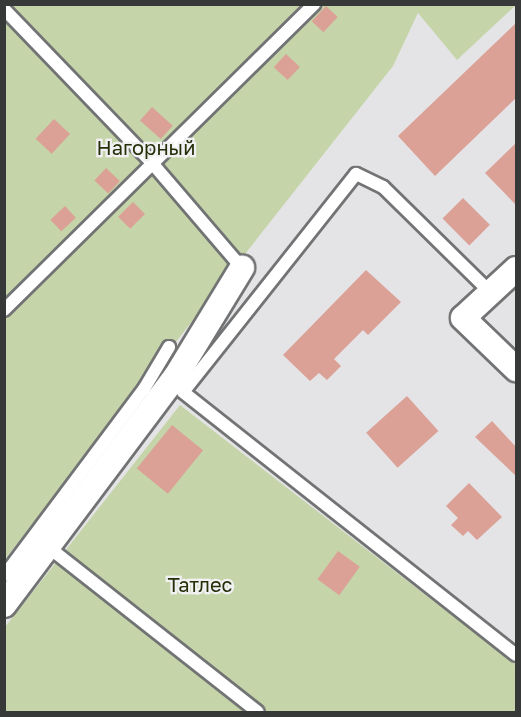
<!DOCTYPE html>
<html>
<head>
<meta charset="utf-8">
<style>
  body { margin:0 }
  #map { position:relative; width:521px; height:717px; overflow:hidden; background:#e4e4e6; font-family:"Golos Text",sans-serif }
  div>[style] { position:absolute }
  .green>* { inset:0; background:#c6d5a9 }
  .building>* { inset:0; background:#dba196; transform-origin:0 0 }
  .roads { filter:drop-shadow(2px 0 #727374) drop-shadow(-2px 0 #727374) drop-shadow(0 2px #727374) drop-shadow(0 -2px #727374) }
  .service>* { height:12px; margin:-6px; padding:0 6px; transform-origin:6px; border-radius:6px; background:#fff }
  .minor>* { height:24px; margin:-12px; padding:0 12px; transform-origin:12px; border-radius:12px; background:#fff }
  span { translate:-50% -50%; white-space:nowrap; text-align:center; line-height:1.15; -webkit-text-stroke:4.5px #f1f1f3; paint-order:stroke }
  .park-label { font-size:20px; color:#252f08 }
  .frame { position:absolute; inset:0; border:6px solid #373838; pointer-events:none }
</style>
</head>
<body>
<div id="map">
  <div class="green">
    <i style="clip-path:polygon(5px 5px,516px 5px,457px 60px,418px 13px,393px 66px,5px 559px)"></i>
    <i style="clip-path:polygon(180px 405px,516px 665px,516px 712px,5px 712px,5px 627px)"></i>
  </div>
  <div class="building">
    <i style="left:326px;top:6px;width:16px;height:21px;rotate:43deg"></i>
    <i style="clip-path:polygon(516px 23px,516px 98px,435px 176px,398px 136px)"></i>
    <i style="left:286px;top:54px;width:19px;height:18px;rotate:43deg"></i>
    <i style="left:152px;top:107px;width:28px;height:18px;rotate:42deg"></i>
    <i style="left:54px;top:119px;width:22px;height:27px;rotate:43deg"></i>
    <i style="clip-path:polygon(516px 143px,516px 205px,485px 173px)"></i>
    <i style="left:106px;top:168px;width:19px;height:17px;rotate:43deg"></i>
    <i style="left:463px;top:198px;width:38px;height:29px;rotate:45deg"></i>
    <i style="left:133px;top:202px;width:17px;height:21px;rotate:45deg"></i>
    <i style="left:65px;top:206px;width:16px;height:20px;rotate:47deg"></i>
    <i style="clip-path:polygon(366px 270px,401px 302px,368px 335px,363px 330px,334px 359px,341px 366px,327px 380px,319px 373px,310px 381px,283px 355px)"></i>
    <i style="left:407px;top:396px;width:47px;height:55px;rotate:48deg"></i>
    <i style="clip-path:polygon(492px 421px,516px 447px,516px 476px,475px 437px)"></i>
    <i style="left:172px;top:425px;width:40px;height:56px;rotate:39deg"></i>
    <i style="clip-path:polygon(469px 483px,502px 517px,477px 540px,468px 531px,463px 536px,451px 525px,458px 518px,446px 506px)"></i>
    <i style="left:338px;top:551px;width:27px;height:35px;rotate:36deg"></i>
  </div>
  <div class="roads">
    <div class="service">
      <i style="left:4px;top:9px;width:214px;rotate:46.1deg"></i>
      <i style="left:152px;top:163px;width:138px;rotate:49.4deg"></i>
      <i style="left:492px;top:294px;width:153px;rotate:-135.5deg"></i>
      <i style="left:383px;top:187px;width:30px;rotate:-154deg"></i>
      <i style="left:356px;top:174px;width:278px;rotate:128.4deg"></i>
      <i style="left:183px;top:392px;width:424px;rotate:38.3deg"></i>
      <i style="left:4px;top:310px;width:436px;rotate:-44.6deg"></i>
      <i style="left:47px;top:546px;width:268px;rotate:38.2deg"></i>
      <i style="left:4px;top:576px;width:234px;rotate:-53.2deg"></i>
      <i style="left:144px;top:389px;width:49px;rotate:-59.2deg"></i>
    </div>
    <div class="minor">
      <i style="left:516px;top:269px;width:72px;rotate:137.2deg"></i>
      <i style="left:463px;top:318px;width:74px;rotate:43.9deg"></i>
      <i style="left:4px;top:605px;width:286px;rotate:-53.1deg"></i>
      <i style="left:176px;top:376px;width:127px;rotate:-58.6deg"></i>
    </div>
  </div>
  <div class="park-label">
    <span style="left:146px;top:147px">Нагорный</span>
    <span style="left:200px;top:584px">Татлес</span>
  </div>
  <div class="frame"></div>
</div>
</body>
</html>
